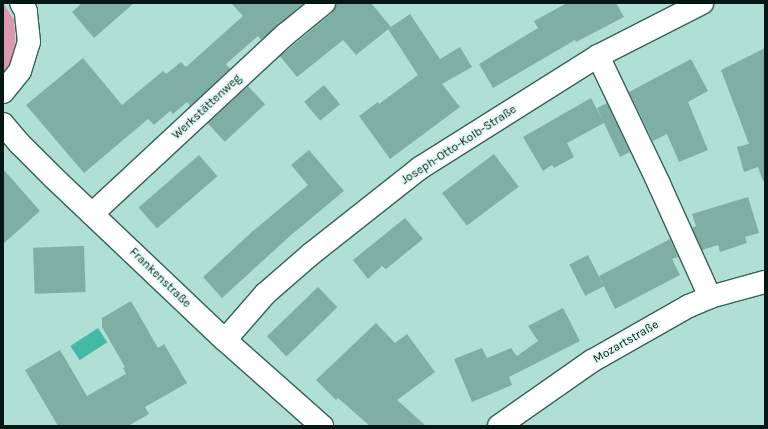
<!DOCTYPE html>
<html>
<head>
<meta charset="utf-8">
<style>
  body { margin:0 }
  #map { position:relative; width:768px; height:429px; overflow:hidden; background:#b0e0d4; font-family:Karla,sans-serif }
  div>[style] { position:absolute }
  .green>* { inset:0; background:#dd97ae }
  .water>* { inset:0; background:#43baa3; transform-origin:0 0 }
  .building>* { inset:0; background:#7faea2; transform-origin:0 0 }
  .roads { filter:drop-shadow(1px 0 #356258) drop-shadow(-1px 0 #356258) drop-shadow(0 1px #356258) drop-shadow(0 -1px #356258) }
  .minor>* { height:22px; margin:-11px; padding:0 11px; transform-origin:11px; border-radius:11px; background:#fff }
  span { translate:-50% -50%; white-space:nowrap; text-align:center; line-height:1.15; -webkit-text-stroke:4px #e3fbf5; paint-order:stroke }
  .street-label { font-size:12px; color:#051713 }
  .frame { position:absolute; inset:0; border:4px solid #051713; pointer-events:none }
</style>
</head>
<body>
<div id="map">
  <div class="green">
    <i style="clip-path:polygon(3px 3px,14px 20px,15px 35px,15px 47px,10px 64px,3px 74px)"></i>
  </div>
  <div class="water">
    <i style="left:98px;top:328px;width:17px;height:33px;rotate:57deg"></i>
  </div>
  <div class="building">
    <i style="clip-path:polygon(82px 3px,134px 3px,94px 38px,72px 12px)"></i>
    <i style="clip-path:polygon(231px 3px,304px 3px,261px 40px,258px 36px,226px 64px,230px 69px,190px 106px,187px 102px,173px 114px,170px 111px,154px 125px,148px 119px,84px 173px,26px 105px,83px 58px,122px 105px,163px 71px,166px 74px,181px 62px,186px 67px,243px 16px)"></i>
    <i style="clip-path:polygon(336px 3px,371px 3px,391px 27px,356px 55px,343px 40px,297px 77px,280px 56px,332px 13px)"></i>
    <i style="clip-path:polygon(567px 3px,616px 3px,624px 17px,576px 42px,575px 40px,493px 88px,479px 64px,538px 28px,534px 21px)"></i>
    <i style="clip-path:polygon(410px 14px,440px 59px,460px 47px,472px 67px,442px 84px,460px 107px,390px 159px,359px 116px,378px 102px,379px 104px,418px 75px,388px 29px)"></i>
    <i style="clip-path:polygon(765px 48px,765px 180px,763px 181px,758px 167px,744px 172px,737px 147px,749px 144px,721px 70px)"></i>
    <i style="clip-path:polygon(691px 59px,708px 91px,688px 102px,708px 150px,679px 162px,667px 134px,653px 141px,629px 92px)"></i>
    <i style="left:324px;top:85px;width:25px;height:26px;rotate:50deg"></i>
    <i style="left:248px;top:86px;width:25px;height:55px;rotate:47deg"></i>
    <i style="clip-path:polygon(591px 98px,603px 121px,597px 108px,607px 103px,630px 152px,620px 157px,604px 123px,567px 143px,574px 157px,554px 168px,552px 165px,543px 171px,523px 137px)"></i>
    <i style="clip-path:polygon(309px 150px,344px 191px,291px 235px,222px 298px,203px 277px,253px 231px,308px 185px,291px 165px)"></i>
    <i style="left:494px;top:154px;width:41px;height:65px;rotate:53deg"></i>
    <i style="left:199px;top:155px;width:28px;height:80px;rotate:49deg"></i>
    <i style="clip-path:polygon(3px 169px,40px 211px,3px 244px)"></i>
    <i style="clip-path:polygon(748px 197px,759px 233px,745px 237px,747px 243px,720px 252px,718px 245px,702px 250px,692px 228px,696px 226px,692px 214px)"></i>
    <i style="clip-path:polygon(405px 218px,423px 239px,386px 269px,382px 266px,368px 279px,353px 260px)"></i>
    <i style="clip-path:polygon(670px 239px,678px 257px,672px 259px,680px 275px,615px 309px,599px 276px)"></i>
    <i style="left:84px;top:246px;width:46px;height:51px;rotate:88deg"></i>
    <i style="left:588px;top:255px;width:35px;height:21px;rotate:63deg"></i>
    <i style="left:318px;top:287px;width:28px;height:71px;rotate:46deg"></i>
    <i style="clip-path:polygon(131px 301px,158px 348px,164px 344px,187px 383px,145px 407px,149px 414px,128px 426px,58px 426px,25px 370px,60px 350px,87px 396px,126px 374px,123px 368px,125px 367px,102px 327px,102px 318px)"></i>
    <i style="clip-path:polygon(563px 308px,580px 341px,509px 377px,512px 385px,472px 402px,454px 359px,482px 348px,487px 358px,511px 348px,517px 356px,538px 341px,528px 326px)"></i>
    <i style="clip-path:polygon(376px 323px,395px 343px,407px 334px,435px 372px,397px 400px,426px 426px,370px 426px,338px 398px,336px 400px,316px 380px)"></i>
  </div>
  <div class="roads">
    <div class="minor">
      <i style="left:598px;top:56px;width:142px;rotate:64.5deg"></i>
      <i style="left:659px;top:184px;width:124px;rotate:65.7deg"></i>
      <i style="left:3px;top:92px;width:27px;rotate:-51deg"></i>
      <i style="left:20px;top:71px;width:30px;rotate:-73deg"></i>
      <i style="left:29px;top:42px;width:31px;rotate:-96deg"></i>
      <i style="left:26px;top:11px;width:9px;rotate:-122deg"></i>
      <i style="left:3px;top:124px;width:25px;rotate:50deg"></i>
      <i style="left:19px;top:143px;width:49px;rotate:45deg"></i>
      <i style="left:54px;top:178px;width:236px;rotate:43.5deg"></i>
      <i style="left:225px;top:340px;width:130px;rotate:41.6deg"></i>
      <i style="left:92px;top:214px;width:265px;rotate:-42.9deg"></i>
      <i style="left:286px;top:34px;width:49px;rotate:-39.2deg"></i>
      <i style="left:225px;top:340px;width:61px;rotate:-49deg"></i>
      <i style="left:265px;top:294px;width:61px;rotate:-41deg"></i>
      <i style="left:311px;top:254px;width:139px;rotate:-38.3deg"></i>
      <i style="left:420px;top:168px;width:210px;rotate:-32.2deg"></i>
      <i style="left:598px;top:56px;width:117px;rotate:-27deg"></i>
      <i style="left:499px;top:426px;width:113px;rotate:-35deg"></i>
      <i style="left:592px;top:361px;width:112px;rotate:-29.6deg"></i>
      <i style="left:689px;top:306px;width:23px;rotate:-23deg"></i>
      <i style="left:710px;top:297px;width:57px;rotate:-15.3deg"></i>
    </div>
  </div>
  <div class="street-label">
    <span style="left:207px;top:107px;rotate:-43deg">Werkstättenweg</span>
    <span style="left:459px;top:145px;rotate:-33deg">Joseph-Otto-Kolb-Straße</span>
    <span style="left:160px;top:278px;rotate:44deg">Frankenstraße</span>
    <span style="left:626px;top:342px;rotate:-30deg">Mozartstraße</span>
  </div>
  <div class="frame"></div>
</div>
</body>
</html>
